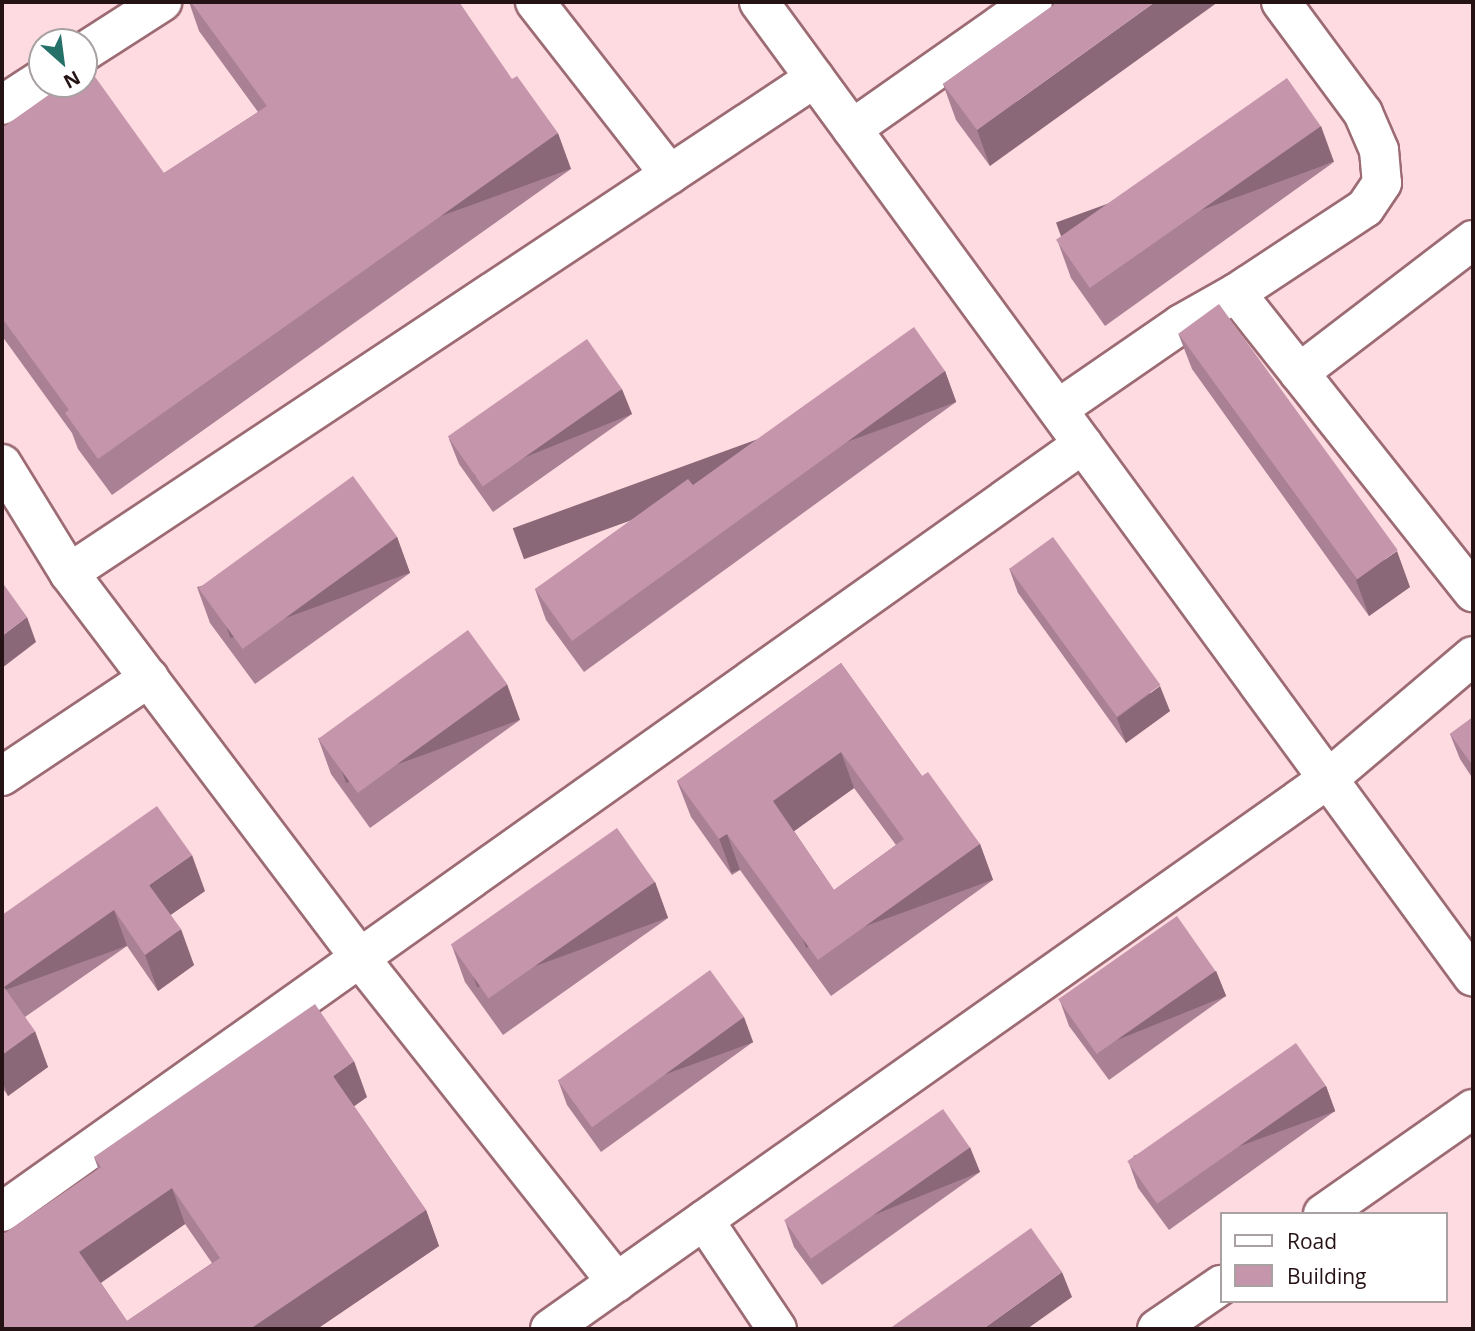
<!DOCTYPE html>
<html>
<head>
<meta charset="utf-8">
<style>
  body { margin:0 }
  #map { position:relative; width:1475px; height:1331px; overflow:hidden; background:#fedbe0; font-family:"Open Sans",sans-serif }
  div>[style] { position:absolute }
  .roads { filter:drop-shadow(2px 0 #9c6b73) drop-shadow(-2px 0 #9c6b73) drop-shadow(0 2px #9c6b73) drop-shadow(0 -2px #9c6b73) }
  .minor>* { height:38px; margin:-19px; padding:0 19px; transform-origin:19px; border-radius:19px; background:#fff }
  .wall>* { inset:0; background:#a98094 }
  .shaded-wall>* { inset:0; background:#8a6878; transform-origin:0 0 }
  .building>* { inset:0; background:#c595ac; transform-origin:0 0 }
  span { translate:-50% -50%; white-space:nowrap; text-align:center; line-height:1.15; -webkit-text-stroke:5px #fff; paint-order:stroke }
  .frame { position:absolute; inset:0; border:4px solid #251215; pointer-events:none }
  .legend { position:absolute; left:1220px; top:1212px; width:228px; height:91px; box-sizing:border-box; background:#fff; border:2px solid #a8a0a1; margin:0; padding:9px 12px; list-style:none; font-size:21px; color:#251215 }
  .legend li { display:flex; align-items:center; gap:14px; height:35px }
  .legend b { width:35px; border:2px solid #a8a0a1 }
  .north { position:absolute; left:28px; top:28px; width:70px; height:70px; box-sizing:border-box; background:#fff; border:2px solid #a8a0a1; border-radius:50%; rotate:152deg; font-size:19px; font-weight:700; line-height:28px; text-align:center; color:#251215 }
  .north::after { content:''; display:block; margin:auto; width:24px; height:32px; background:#26706a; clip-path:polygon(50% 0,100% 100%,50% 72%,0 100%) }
</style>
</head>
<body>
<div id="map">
  <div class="roads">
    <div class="minor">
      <i style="left:535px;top:2px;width:219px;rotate:52deg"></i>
      <i style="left:759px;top:2px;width:1208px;rotate:53.78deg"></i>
      <i style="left:1281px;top:2px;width:138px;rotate:53.5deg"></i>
      <i style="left:1363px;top:113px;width:40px;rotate:66.6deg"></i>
      <i style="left:1379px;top:150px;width:33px;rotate:85deg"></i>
      <i style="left:1382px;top:183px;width:30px;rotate:124deg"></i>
      <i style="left:1365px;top:208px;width:154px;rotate:146.6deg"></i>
      <i style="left:1236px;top:293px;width:382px;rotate:51.6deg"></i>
      <i style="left:84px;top:52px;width:93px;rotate:-32.7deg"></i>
      <i style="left:2px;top:105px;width:48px;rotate:-33deg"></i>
      <i style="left:852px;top:129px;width:221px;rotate:-35.1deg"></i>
      <i style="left:1299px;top:373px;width:219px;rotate:-37.4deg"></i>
      <i style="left:1058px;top:409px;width:150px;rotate:-34.6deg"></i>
      <i style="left:1181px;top:324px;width:63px;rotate:-29.4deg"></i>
      <i style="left:2px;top:464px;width:128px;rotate:58.4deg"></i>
      <i style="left:69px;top:573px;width:481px;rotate:52.9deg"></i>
      <i style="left:359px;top:957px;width:415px;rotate:51.6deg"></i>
      <i style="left:69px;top:573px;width:895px;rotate:-33.57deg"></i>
      <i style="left:2px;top:776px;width:177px;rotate:-33.7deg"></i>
      <i style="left:2px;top:1212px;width:1326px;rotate:-35.39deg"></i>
      <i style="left:1323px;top:1214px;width:183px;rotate:-35deg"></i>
      <i style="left:704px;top:1220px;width:131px;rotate:56.2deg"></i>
      <i style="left:550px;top:1329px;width:953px;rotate:-35.26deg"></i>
      <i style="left:1328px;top:779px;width:190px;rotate:-40.3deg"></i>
      <i style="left:1157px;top:1329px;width:78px;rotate:-34.5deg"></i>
    </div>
  </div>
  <div class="wall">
    <i style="clip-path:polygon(189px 2px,459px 2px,571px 169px,112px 495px,78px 449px,72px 433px,2px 336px,2px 128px,164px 173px,258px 112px,199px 31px)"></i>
    <i style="clip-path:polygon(1058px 2px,990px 166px,956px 120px,943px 84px)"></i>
    <i style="clip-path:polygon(1334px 162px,1105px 326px,1071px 278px,1058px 242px)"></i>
    <i style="clip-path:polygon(1178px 333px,1410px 587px,1369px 616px,1192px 369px)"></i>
    <i style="clip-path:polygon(945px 371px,956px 402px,584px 672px,546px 620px,535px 589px,693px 485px)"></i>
    <i style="clip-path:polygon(632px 414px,493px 512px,459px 464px,449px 439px)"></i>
    <i style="clip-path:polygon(397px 537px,410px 573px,255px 684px,210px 623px,197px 587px)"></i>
    <i style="clip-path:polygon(1009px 568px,1170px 711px,1126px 743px,1018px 593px)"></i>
    <i style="clip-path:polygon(evenodd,841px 663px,922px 776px,980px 844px,993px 880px,831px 996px,740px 870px,732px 875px,691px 817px,677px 781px,841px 663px,854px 788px,896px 845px,834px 890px,794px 831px,854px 788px)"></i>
    <i style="clip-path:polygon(1473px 717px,1473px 779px,1460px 759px,1450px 734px)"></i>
    <i style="clip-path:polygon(520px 720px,370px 828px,331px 774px,318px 738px)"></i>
    <i style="clip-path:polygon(655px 882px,668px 918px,503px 1035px,465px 982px,452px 946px)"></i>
    <i style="clip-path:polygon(205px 891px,170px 915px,194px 965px,158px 991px,127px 946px,25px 1017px,48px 1067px,8px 1096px,2px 1087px,2px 915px)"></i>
    <i style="clip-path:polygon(1216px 971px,1226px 996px,1109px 1080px,1069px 1026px,1060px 1001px)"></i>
    <i style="clip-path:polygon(753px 1042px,601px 1152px,567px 1105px,558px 1080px)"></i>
    <i style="clip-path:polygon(1326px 1086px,1335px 1111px,1169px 1230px,1138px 1188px,1129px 1163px)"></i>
    <i style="clip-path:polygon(evenodd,367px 1097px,354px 1106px,426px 1210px,439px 1246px,317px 1329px,2px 1329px,98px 1168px,94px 1157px,367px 1097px,185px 1224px,212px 1263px,127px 1321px,101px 1283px,185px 1224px)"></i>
    <i style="clip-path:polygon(980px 1172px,822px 1285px,794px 1247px,785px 1221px)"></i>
  </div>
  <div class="shaded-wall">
    <i style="clip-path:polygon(1155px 2px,1218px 2px,990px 166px,977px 130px)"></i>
    <i style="left:1321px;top:126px;width:38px;height:282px;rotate:70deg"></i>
    <i style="left:558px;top:133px;width:38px;height:564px;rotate:70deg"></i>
    <i style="left:945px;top:371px;width:33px;height:460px;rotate:70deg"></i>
    <i style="left:622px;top:389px;width:27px;height:169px;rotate:68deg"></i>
    <i style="left:397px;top:537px;width:38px;height:191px;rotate:70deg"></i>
    <i style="clip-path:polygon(1397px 551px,1410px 587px,1369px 616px,1356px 580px)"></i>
    <i style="clip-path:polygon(27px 617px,36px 642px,2px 668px,2px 636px)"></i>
    <i style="left:507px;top:684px;width:38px;height:185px;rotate:70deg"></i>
    <i style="clip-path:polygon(1160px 686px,1170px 711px,1126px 743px,1117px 718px)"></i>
    <i style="clip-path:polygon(841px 752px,854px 788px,786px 837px,773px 801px)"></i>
    <i style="left:727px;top:834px;width:38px;height:9px;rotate:70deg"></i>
    <i style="left:980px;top:844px;width:38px;height:199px;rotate:70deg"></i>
    <i style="clip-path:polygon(192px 855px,205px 891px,162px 921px,149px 885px)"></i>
    <i style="left:655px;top:882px;width:38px;height:203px;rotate:70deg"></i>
    <i style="left:114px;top:910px;width:38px;height:134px;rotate:70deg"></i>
    <i style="clip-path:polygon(181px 929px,194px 965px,158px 991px,145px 955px)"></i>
    <i style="left:1216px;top:971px;width:27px;height:143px;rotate:68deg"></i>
    <i style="left:744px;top:1017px;width:27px;height:188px;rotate:70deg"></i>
    <i style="clip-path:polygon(35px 1031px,48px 1067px,8px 1096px,2px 1080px,2px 1055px)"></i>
    <i style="clip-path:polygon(354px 1061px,367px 1097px,346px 1112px,333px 1076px)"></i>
    <i style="left:1326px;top:1086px;width:27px;height:205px;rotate:70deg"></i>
    <i style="left:970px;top:1147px;width:27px;height:193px;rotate:68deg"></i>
    <i style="clip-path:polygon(172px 1188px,185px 1224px,93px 1288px,79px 1252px)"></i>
    <i style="clip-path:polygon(426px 1210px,439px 1246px,317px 1329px,250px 1329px)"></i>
    <i style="clip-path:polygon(1062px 1272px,1072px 1297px,1027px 1329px,983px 1329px)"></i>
  </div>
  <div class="building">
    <i style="clip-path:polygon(191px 2px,459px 2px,512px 79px,517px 76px,558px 133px,98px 459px,65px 413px,69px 410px,2px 318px,2px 128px,64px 84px,84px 84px,84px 70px,88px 67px,164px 173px,267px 106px)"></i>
    <i style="clip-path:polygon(1058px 2px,1155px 2px,977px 130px,943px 84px)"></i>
    <i style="left:1287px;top:78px;width:59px;height:282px;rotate:55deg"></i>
    <i style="left:1219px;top:304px;width:304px;height:50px;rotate:54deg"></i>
    <i style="clip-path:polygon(914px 327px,945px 371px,572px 641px,535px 589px,688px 479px,693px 485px)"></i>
    <i style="left:587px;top:339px;width:61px;height:170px;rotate:55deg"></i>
    <i style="left:353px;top:476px;width:75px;height:191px;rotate:54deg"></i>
    <i style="left:1053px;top:537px;width:183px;height:54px;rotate:54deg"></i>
    <i style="clip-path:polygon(2px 582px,27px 617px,2px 636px)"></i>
    <i style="left:468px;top:630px;width:67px;height:185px;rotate:54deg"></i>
    <i style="clip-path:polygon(evenodd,841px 663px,922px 776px,928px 772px,980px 844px,818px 960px,727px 834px,719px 839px,677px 781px,841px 663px,841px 752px,904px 839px,834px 890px,773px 801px,841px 752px)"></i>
    <i style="clip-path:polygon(1473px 717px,1473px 766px,1450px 734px)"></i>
    <i style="clip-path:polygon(157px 806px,192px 855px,149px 885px,181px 929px,145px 955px,114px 910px,4px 987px,35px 1031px,2px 1055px,2px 915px)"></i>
    <i style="left:617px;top:828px;width:66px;height:203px;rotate:55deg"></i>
    <i style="left:1177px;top:916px;width:67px;height:145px;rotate:55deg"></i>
    <i style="left:710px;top:970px;width:58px;height:188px;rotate:54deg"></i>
    <i style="clip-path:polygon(evenodd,315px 1004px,354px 1061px,333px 1076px,426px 1210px,250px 1329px,2px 1329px,2px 1235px,101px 1167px,94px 1157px,315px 1004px,172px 1188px,220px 1258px,127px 1321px,79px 1252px,172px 1188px)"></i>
    <i style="left:1296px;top:1043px;width:52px;height:206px;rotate:55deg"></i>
    <i style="left:943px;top:1109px;width:47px;height:194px;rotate:55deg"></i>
    <i style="clip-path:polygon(1031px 1228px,1062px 1272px,983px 1329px,889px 1329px)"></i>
  </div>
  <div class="frame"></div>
  <ul class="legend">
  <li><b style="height:9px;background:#fff"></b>Road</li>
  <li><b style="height:19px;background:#c595ac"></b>Building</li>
  </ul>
  <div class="north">N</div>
</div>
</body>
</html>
